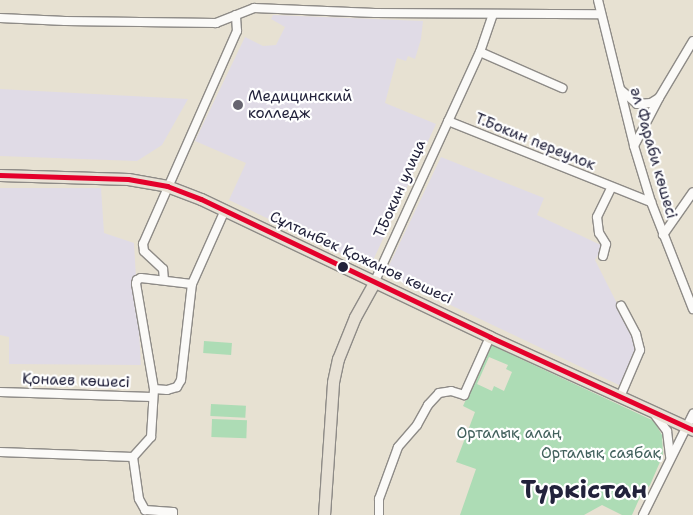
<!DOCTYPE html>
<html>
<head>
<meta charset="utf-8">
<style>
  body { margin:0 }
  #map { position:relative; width:693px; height:515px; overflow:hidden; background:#e7e1d2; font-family:"Shantell Sans",sans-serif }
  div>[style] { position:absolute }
  .built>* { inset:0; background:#e0dbe6 }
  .green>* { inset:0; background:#addcb5; transform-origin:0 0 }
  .roads { filter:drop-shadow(1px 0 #8e8b87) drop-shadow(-1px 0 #8e8b87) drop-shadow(0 1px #8e8b87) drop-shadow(0 -1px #8e8b87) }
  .minor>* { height:8px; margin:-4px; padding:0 4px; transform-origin:4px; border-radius:4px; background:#fbfaf8 }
  .primary>* { height:11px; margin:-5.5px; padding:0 5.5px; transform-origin:5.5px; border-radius:5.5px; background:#e7e1d5 }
  .bus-1>* { height:5px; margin:-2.5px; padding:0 2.5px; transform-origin:2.5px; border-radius:2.5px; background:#e4002b }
  .dots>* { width:14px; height:14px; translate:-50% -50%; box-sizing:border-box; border:2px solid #fff; border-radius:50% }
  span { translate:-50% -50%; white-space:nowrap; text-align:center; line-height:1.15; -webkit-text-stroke:4.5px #fff; paint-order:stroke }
  .poi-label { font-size:15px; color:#22223b }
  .left { translate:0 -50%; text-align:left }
  .street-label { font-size:15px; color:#22223b }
  .park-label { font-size:15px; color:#42615d }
  .town-label { font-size:25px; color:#22223b; font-weight:700 }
</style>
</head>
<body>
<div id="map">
  <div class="built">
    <i style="clip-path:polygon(273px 15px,423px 21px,421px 39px,415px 59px,408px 56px,406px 61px,397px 58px,385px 103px,436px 124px,370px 267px,229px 200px,246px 163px,195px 141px,245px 37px,263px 46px,276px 45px,285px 27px,271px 19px)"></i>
    <i style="clip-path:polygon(0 89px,188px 99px,162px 145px,137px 161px,0 156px)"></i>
    <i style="clip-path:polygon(441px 157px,544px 198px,537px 215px,603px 246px,595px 260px,634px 337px,637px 352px,621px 386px,385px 274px)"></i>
    <i style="clip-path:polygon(0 188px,101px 188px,104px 233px,134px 243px,141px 365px,9px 364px,9px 337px,0 335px)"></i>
  </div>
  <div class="green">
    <i style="left:204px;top:341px;width:28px;height:12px;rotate:4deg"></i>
    <i style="clip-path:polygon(evenodd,491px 345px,654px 421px,662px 435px,663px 455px,650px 485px,641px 495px,632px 515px,622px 515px,602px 505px,584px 515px,460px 515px,476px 469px,456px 462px,475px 412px,463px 406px,491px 345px,489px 357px,508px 365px,506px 369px,512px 372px,504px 391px,494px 386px,492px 391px,477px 384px,489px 357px)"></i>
    <i style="left:211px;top:404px;width:35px;height:12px;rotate:3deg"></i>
    <i style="left:212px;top:419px;width:35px;height:18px;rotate:2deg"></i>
  </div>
  <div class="roads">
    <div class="minor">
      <i style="left:598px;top:0;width:150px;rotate:76.1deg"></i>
      <i style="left:634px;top:146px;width:59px;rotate:73.1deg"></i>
      <i style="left:651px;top:202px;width:115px;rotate:68.6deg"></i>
      <i style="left:0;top:18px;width:65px;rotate:2.6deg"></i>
      <i style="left:65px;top:21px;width:151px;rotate:0.8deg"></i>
      <i style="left:216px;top:23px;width:41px;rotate:-21.5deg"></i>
      <i style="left:254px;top:8px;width:121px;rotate:2.4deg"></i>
      <i style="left:375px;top:13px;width:226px;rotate:0.3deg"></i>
      <i style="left:480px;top:52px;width:90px;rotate:23.7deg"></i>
      <i style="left:621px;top:90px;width:21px;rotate:41deg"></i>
      <i style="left:637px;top:104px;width:14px;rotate:-4deg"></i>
      <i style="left:651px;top:103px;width:9px;rotate:-32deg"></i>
      <i style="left:448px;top:121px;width:219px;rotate:21.8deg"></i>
      <i style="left:634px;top:146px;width:54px;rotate:-62.5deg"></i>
      <i style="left:659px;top:98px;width:66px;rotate:-59.2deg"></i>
      <i style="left:663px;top:235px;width:52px;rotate:-55.1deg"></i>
      <i style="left:603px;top:256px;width:12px;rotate:-76deg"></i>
      <i style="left:606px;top:244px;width:13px;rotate:-122deg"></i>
      <i style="left:599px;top:233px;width:16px;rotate:-97deg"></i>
      <i style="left:597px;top:217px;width:32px;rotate:-64deg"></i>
      <i style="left:164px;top:280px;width:11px;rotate:-95deg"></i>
      <i style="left:163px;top:269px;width:26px;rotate:-137deg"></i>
      <i style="left:144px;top:251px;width:7px;rotate:-98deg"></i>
      <i style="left:143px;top:244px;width:233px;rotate:-66.2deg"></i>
      <i style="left:237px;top:31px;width:16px;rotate:-94deg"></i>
      <i style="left:375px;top:281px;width:252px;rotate:-65.4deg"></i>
      <i style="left:480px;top:52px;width:40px;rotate:-71.1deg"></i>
      <i style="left:154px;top:389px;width:107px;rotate:-99.7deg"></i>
      <i style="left:136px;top:284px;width:4px;rotate:-76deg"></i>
      <i style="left:137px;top:280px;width:4px;rotate:-27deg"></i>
      <i style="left:141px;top:278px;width:51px;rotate:6.7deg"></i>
      <i style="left:0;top:392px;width:152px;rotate:1.9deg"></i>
      <i style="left:620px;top:397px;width:51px;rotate:-66.9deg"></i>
      <i style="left:640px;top:350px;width:16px;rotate:-104deg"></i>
      <i style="left:636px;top:334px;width:32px;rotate:-118deg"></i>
      <i style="left:655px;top:415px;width:20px;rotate:53deg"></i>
      <i style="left:667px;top:431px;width:26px;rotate:83deg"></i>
      <i style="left:0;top:452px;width:133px;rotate:2.2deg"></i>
      <i style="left:133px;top:457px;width:42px;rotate:81.9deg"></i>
      <i style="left:139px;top:499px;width:13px;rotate:61deg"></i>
      <i style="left:145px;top:510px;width:28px;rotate:4deg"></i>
      <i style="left:173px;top:512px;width:3px;rotate:90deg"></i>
      <i style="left:133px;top:457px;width:27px;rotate:-48deg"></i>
      <i style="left:151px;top:437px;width:48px;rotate:-86.4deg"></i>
      <i style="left:154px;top:389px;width:13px;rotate:4deg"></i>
      <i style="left:167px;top:390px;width:10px;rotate:-17deg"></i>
      <i style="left:177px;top:387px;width:8px;rotate:-60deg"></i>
      <i style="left:181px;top:380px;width:97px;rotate:-83.5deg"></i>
      <i style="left:192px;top:284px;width:81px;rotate:-66deg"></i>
      <i style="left:379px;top:515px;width:16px;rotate:-90deg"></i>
      <i style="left:379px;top:499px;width:55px;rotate:-69.9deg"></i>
      <i style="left:398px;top:447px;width:29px;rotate:-49deg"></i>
      <i style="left:417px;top:425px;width:23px;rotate:-61deg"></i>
      <i style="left:428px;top:405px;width:16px;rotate:-47deg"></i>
      <i style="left:439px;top:393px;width:12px;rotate:-9deg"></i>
      <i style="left:451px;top:391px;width:14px;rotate:17deg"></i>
      <i style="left:464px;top:395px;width:64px;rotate:-65.9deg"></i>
      <i style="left:643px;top:515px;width:113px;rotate:-63.7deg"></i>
    </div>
    <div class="primary">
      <i style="left:0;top:175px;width:128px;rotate:1.8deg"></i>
      <i style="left:128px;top:179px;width:40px;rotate:10deg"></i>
      <i style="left:167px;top:186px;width:36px;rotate:21deg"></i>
      <i style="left:201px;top:199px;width:320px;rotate:25.5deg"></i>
      <i style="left:490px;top:337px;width:223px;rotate:24.6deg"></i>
      <i style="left:324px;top:515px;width:133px;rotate:-86.1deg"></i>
      <i style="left:333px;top:382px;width:24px;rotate:-78deg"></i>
      <i style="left:338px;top:359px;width:45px;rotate:-68deg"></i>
      <i style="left:355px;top:317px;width:41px;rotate:-60.9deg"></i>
    </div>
  </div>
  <div class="bus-1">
    <i style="left:0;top:175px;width:128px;rotate:1.8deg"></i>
    <i style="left:128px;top:179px;width:40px;rotate:10deg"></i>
    <i style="left:167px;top:186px;width:36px;rotate:21deg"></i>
    <i style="left:201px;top:199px;width:320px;rotate:25.5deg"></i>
    <i style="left:490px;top:337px;width:223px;rotate:24.6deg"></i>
  </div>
  <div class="dots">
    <i style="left:238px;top:105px;background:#676570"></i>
    <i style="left:343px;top:267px;background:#22223b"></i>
  </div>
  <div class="poi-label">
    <span class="left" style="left:248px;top:105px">Медицинский<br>колледж</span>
  </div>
  <div class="street-label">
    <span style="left:535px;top:142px;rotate:22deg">Т.Бокин переулок</span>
    <span style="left:653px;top:153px;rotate:74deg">әл Фараби көшесі</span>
    <span style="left:400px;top:189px;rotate:-66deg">Т.Бокин улица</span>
    <span style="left:361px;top:258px;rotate:25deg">Сұлтанбек Қожанов көшесі</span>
    <span style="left:76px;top:381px;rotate:2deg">Қонаев көшесі</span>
  </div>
  <div class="park-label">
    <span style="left:509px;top:434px">Орталық алаң</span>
    <span style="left:601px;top:454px">Орталық саябақ</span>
  </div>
  <div class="town-label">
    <span style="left:584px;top:489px">Түркістан</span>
  </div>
</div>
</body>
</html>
